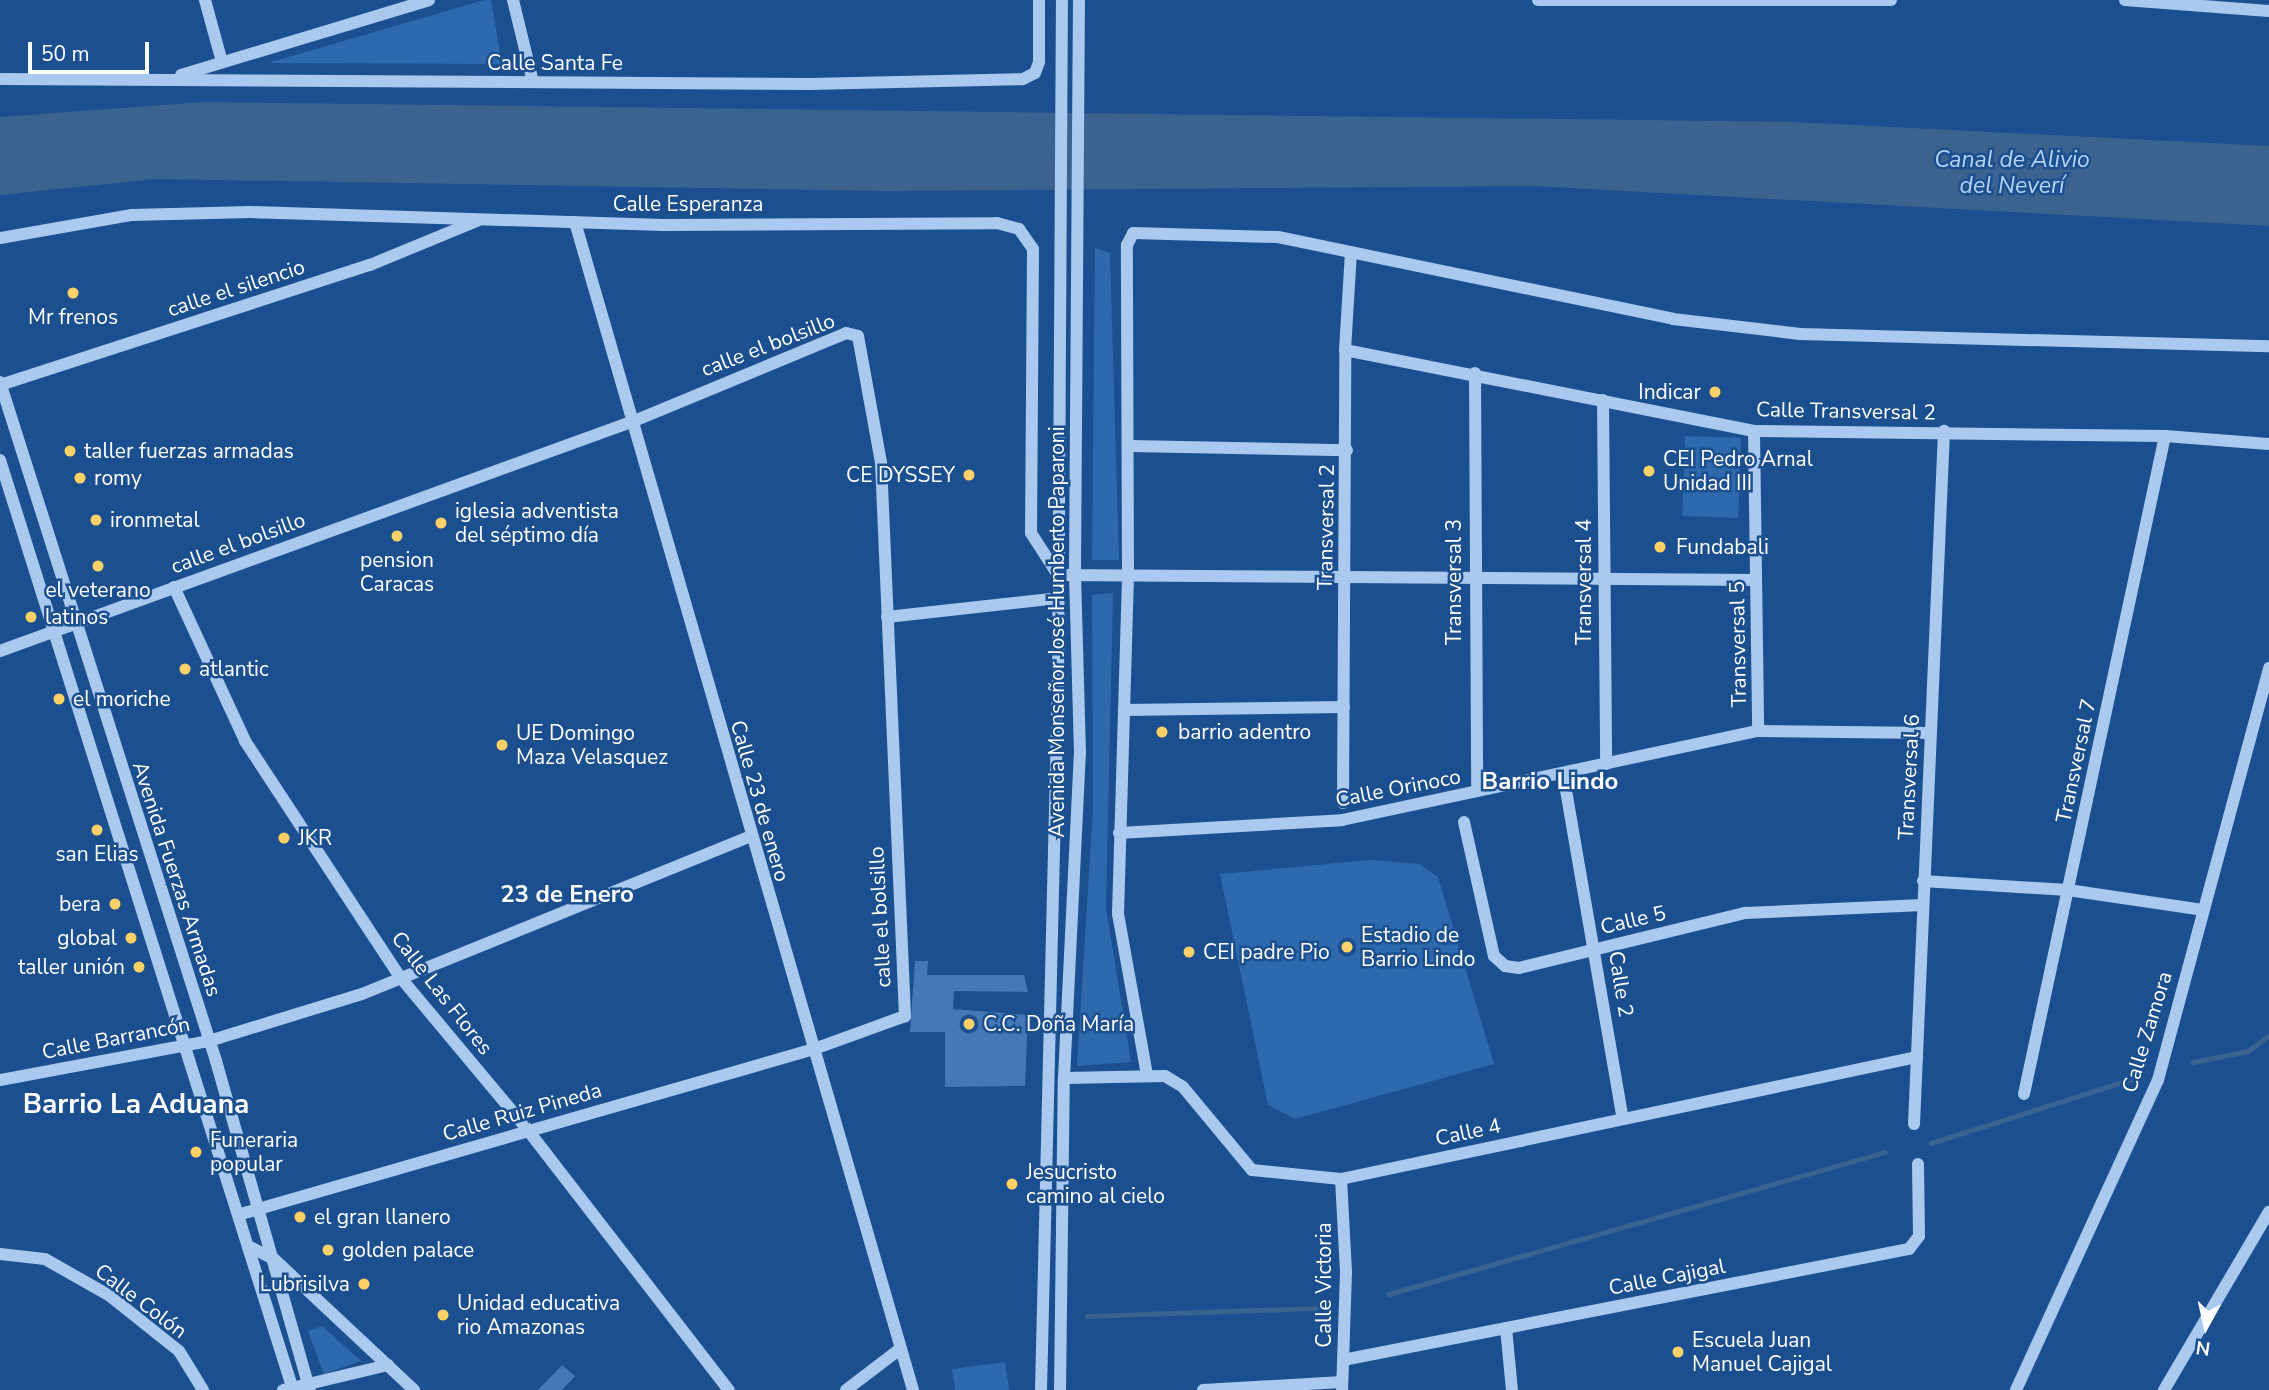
<!DOCTYPE html>
<html>
<head>
<meta charset="utf-8">
<style>
  body { margin:0 }
  #map { position:relative; width:2269px; height:1390px; overflow:hidden; background:#1b4f8f; font-family:"Nunito Sans",sans-serif }
  div>[style] { position:absolute }
  .green>* { inset:0; background:#2e69ad; transform-origin:0 0 }
  .water>* { inset:0; background:#3c6290 }
  .stream>* { height:5px; margin:-2.5px; padding:0 2.5px; transform-origin:2.5px; border-radius:2.5px; background:#3c6290 }
  .building>* { inset:0; background:#4478b7 }
  .minor>* { height:12px; margin:-6px; padding:0 6px; transform-origin:6px; border-radius:6px; background:#a9c9ee }
  .dots>* { width:19px; height:19px; translate:-50% -50%; box-sizing:border-box; border:4px solid #1b4f8f; border-radius:50% }
  span { translate:-50% -50%; white-space:nowrap; text-align:center; line-height:1.15; -webkit-text-stroke:5px #1b4f8f; paint-order:stroke }
  .street-label { font-size:21px; color:#fff }
  .poi-label { font-size:21px; color:#fff }
  .right { translate:-100% -50%; text-align:right }
  .left { translate:0 -50%; text-align:left }
  .water-label { font-size:23px; color:#b5d3f5; font-style:italic }
  .quarter-label { font-size:24px; color:#fff; font-weight:700 }
  .district-label { font-size:28px; color:#fff; font-weight:700 }
  .north { position:absolute; left:2171px; top:1292px; width:70px; height:70px; -webkit-text-stroke:5px #1b4f8f; paint-order:stroke; rotate:188deg; font-size:19px; font-weight:700; line-height:28px; text-align:center; color:#fff }
  .north::after { content:''; display:block; margin:auto; width:24px; height:32px; background:#fff; clip-path:polygon(50% 0,100% 100%,50% 72%,0 100%) }
  .scale { position:absolute; left:28px; top:42px; width:121px; height:32px; box-sizing:border-box; border:4px solid #fff; border-top:0; padding-left:9px; font-size:21px; line-height:24px; white-space:nowrap; color:#fff; -webkit-text-stroke:5px #1b4f8f; paint-order:stroke }
</style>
</head>
<body>
<div id="map">
  <div class="green">
    <i style="clip-path:polygon(491px 0,502px 64px,268px 63px,484px 0)"></i>
    <i style="clip-path:polygon(1095px 248px,1110px 253px,1119px 560px,1092px 560px)"></i>
    <i style="left:1685px;top:436px;width:56px;height:80px;rotate:2deg"></i>
    <i style="clip-path:polygon(1113px 593px,1106px 908px,1131px 1062px,1077px 1066px,1093px 809px,1092px 595px)"></i>
    <i style="clip-path:polygon(1370px 860px,1419px 864px,1438px 877px,1494px 1064px,1295px 1119px,1268px 1105px,1220px 874px)"></i>
    <i style="clip-path:polygon(322px 1326px,361px 1361px,324px 1374px,308px 1331px)"></i>
    <i style="clip-path:polygon(1005px 1362px,1009px 1390px,955px 1390px,952px 1369px)"></i>
  </div>
  <div class="water">
    <i style="clip-path:polygon(204px 102px,1794px 122px,2269px 146px,2269px 226px,1533px 186px,887px 191px,155px 179px,0 195px,0 117px)"></i>
  </div>
  <div class="stream">
    <i style="left:2193px;top:1062px;width:56px;rotate:-11.3deg"></i>
    <i style="left:2248px;top:1051px;width:26px;rotate:-37deg"></i>
    <i style="left:1931px;top:1143px;width:217px;rotate:-17.7deg"></i>
    <i style="left:1389px;top:1294px;width:516px;rotate:-15.98deg"></i>
    <i style="left:1087px;top:1316px;width:229px;rotate:-2deg"></i>
  </div>
  <div class="building">
    <i style="clip-path:polygon(915px 961px,928px 961px,927px 975px,1024px 975px,1028px 992px,954px 991px,953px 1009px,1028px 1015px,1025px 1086px,945px 1087px,945px 1032px,910px 1032px)"></i>
    <i style="clip-path:polygon(562px 1365px,575px 1376px,562px 1390px,538px 1390px)"></i>
  </div>
  <div class="minor">
    <i style="left:205px;top:0;width:64px;rotate:74.7deg"></i>
    <i style="left:513px;top:0;width:84px;rotate:76.3deg"></i>
    <i style="left:1538px;top:0;width:353px"></i>
    <i style="left:2125px;top:0;width:144px;rotate:4.4deg"></i>
    <i style="left:181px;top:75px;width:259px;rotate:-16.8deg"></i>
    <i style="left:0;top:79px;width:810px;rotate:0.35deg"></i>
    <i style="left:810px;top:84px;width:213px;rotate:-1.3deg"></i>
    <i style="left:1023px;top:79px;width:13px;rotate:-27deg"></i>
    <i style="left:1035px;top:73px;width:12px;rotate:-70deg"></i>
    <i style="left:1039px;top:62px;width:62px;rotate:-90deg"></i>
    <i style="left:575px;top:222px;width:1216px;rotate:73.86deg"></i>
    <i style="left:0;top:238px;width:134px;rotate:-9.9deg"></i>
    <i style="left:132px;top:215px;width:118px;rotate:-1.5deg"></i>
    <i style="left:250px;top:212px;width:413px;rotate:1.8deg"></i>
    <i style="left:663px;top:225px;width:334px;rotate:-0.3deg"></i>
    <i style="left:997px;top:223px;width:23px;rotate:15deg"></i>
    <i style="left:1019px;top:229px;width:24px;rotate:55deg"></i>
    <i style="left:1033px;top:249px;width:284px;rotate:90.4deg"></i>
    <i style="left:1031px;top:533px;width:50px;rotate:57.3deg"></i>
    <i style="left:1058px;top:575px;width:698px;rotate:0.41deg"></i>
    <i style="left:1345px;top:350px;width:417px;rotate:11.2deg"></i>
    <i style="left:1754px;top:431px;width:411px;rotate:0.7deg"></i>
    <i style="left:2165px;top:436px;width:104px;rotate:4.4deg"></i>
    <i style="left:1475px;top:373px;width:418px;rotate:89.7deg"></i>
    <i style="left:0;top:382px;width:713px;rotate:72.35deg"></i>
    <i style="left:216px;top:1061px;width:342px;rotate:74.1deg"></i>
    <i style="left:0;top:385px;width:389px;rotate:-18deg"></i>
    <i style="left:370px;top:265px;width:116px;rotate:-22.4deg"></i>
    <i style="left:1603px;top:400px;width:364px;rotate:89.5deg"></i>
    <i style="left:1754px;top:431px;width:300px;rotate:89.2deg"></i>
    <i style="left:1130px;top:446px;width:217px;rotate:1.1deg"></i>
    <i style="left:0;top:460px;width:975px;rotate:72.51deg"></i>
    <i style="left:174px;top:587px;width:170px;rotate:65.2deg"></i>
    <i style="left:245px;top:741px;width:282px;rotate:56.7deg"></i>
    <i style="left:400px;top:977px;width:198px;rotate:50.1deg"></i>
    <i style="left:527px;top:1129px;width:330px;rotate:52.3deg"></i>
    <i style="left:887px;top:617px;width:172px;rotate:-6.3deg"></i>
    <i style="left:0;top:651px;width:674px;rotate:-19.94deg"></i>
    <i style="left:634px;top:421px;width:230px;rotate:-22.5deg"></i>
    <i style="left:846px;top:333px;width:12px;rotate:14deg"></i>
    <i style="left:858px;top:336px;width:128px;rotate:79.7deg"></i>
    <i style="left:881px;top:462px;width:555px;rotate:87.52deg"></i>
    <i style="left:905px;top:1016px;width:97px;rotate:160.1deg"></i>
    <i style="left:814px;top:1049px;width:596px;rotate:163.94deg"></i>
    <i style="left:1124px;top:710px;width:220px;rotate:-0.8deg"></i>
    <i style="left:1563px;top:773px;width:351px;rotate:80.2deg"></i>
    <i style="left:1343px;top:803px;width:453px;rotate:-89.7deg"></i>
    <i style="left:1345px;top:350px;width:97px;rotate:-86.5deg"></i>
    <i style="left:1464px;top:822px;width:137px;rotate:77.4deg"></i>
    <i style="left:1494px;top:956px;width:15px;rotate:42deg"></i>
    <i style="left:1505px;top:966px;width:14px;rotate:8deg"></i>
    <i style="left:1519px;top:968px;width:233px;rotate:-13.7deg"></i>
    <i style="left:1745px;top:913px;width:178px;rotate:-2.6deg"></i>
    <i style="left:1119px;top:833px;width:223px;rotate:-3.3deg"></i>
    <i style="left:1342px;top:820px;width:425px;rotate:-12.1deg"></i>
    <i style="left:1758px;top:731px;width:172px;rotate:0.7deg"></i>
    <i style="left:1923px;top:881px;width:145px;rotate:3.6deg"></i>
    <i style="left:2068px;top:890px;width:136px;rotate:8.4deg"></i>
    <i style="left:1147px;top:1075px;width:164px;rotate:-100.2deg"></i>
    <i style="left:1118px;top:914px;width:337px;rotate:-88.3deg"></i>
    <i style="left:1128px;top:577px;width:332px;rotate:-90.2deg"></i>
    <i style="left:1127px;top:245px;width:13px;rotate:-63deg"></i>
    <i style="left:1133px;top:233px;width:145px;rotate:1.6deg"></i>
    <i style="left:1278px;top:237px;width:403px;rotate:11.7deg"></i>
    <i style="left:1673px;top:319px;width:128px;rotate:6.7deg"></i>
    <i style="left:1800px;top:334px;width:469px;rotate:1.5deg"></i>
    <i style="left:1064px;top:1078px;width:101px;rotate:-1.1deg"></i>
    <i style="left:1165px;top:1076px;width:21px;rotate:31deg"></i>
    <i style="left:1183px;top:1087px;width:108px;rotate:50.3deg"></i>
    <i style="left:1252px;top:1170px;width:89px;rotate:5.8deg"></i>
    <i style="left:1341px;top:1179px;width:589px;rotate:-11.96deg"></i>
    <i style="left:0;top:1080px;width:213px;rotate:-10.6deg"></i>
    <i style="left:209px;top:1041px;width:160px;rotate:-17.1deg"></i>
    <i style="left:362px;top:994px;width:418px;rotate:-22.1deg"></i>
    <i style="left:2024px;top:1094px;width:673px;rotate:-77.91deg"></i>
    <i style="left:1914px;top:1124px;width:694px;rotate:-87.52deg"></i>
    <i style="left:1341px;top:1179px;width:93px;rotate:86.9deg"></i>
    <i style="left:1346px;top:1272px;width:118px;rotate:91.9deg"></i>
    <i style="left:250px;top:1247px;width:27px;rotate:27deg"></i>
    <i style="left:274px;top:1259px;width:192px;rotate:43.1deg"></i>
    <i style="left:0;top:1254px;width:45px;rotate:6.3deg"></i>
    <i style="left:45px;top:1259px;width:75px;rotate:29.6deg"></i>
    <i style="left:110px;top:1296px;width:88px;rotate:38.6deg"></i>
    <i style="left:179px;top:1351px;width:46px;rotate:58.4deg"></i>
    <i style="left:1506px;top:1328px;width:62px;rotate:84.5deg"></i>
    <i style="left:1343px;top:1360px;width:577px;rotate:-11.1deg"></i>
    <i style="left:1909px;top:1249px;width:16px;rotate:-52deg"></i>
    <i style="left:1919px;top:1236px;width:72px;rotate:-90.8deg"></i>
    <i style="left:283px;top:1390px;width:108px;rotate:-13.4deg"></i>
    <i style="left:846px;top:1390px;width:68px;rotate:-37.2deg"></i>
    <i style="left:1041px;top:1390px;width:705px;rotate:-88.62deg"></i>
    <i style="left:1058px;top:685px;width:685px;rotate:-89.67deg"></i>
    <i style="left:1060px;top:1390px;width:312px;rotate:-89.3deg"></i>
    <i style="left:1064px;top:1078px;width:325px;rotate:-87.2deg"></i>
    <i style="left:1080px;top:753px;width:184px;rotate:-91.6deg"></i>
    <i style="left:1075px;top:569px;width:569px;rotate:-89.6deg"></i>
    <i style="left:1203px;top:1390px;width:139px;rotate:-3.3deg"></i>
    <i style="left:2016px;top:1390px;width:341px;rotate:-65.4deg"></i>
    <i style="left:2158px;top:1080px;width:427px;rotate:-74.9deg"></i>
    <i style="left:2164px;top:1390px;width:207px;rotate:-59.5deg"></i>
  </div>
  <div class="dots">
    <i style="left:73px;top:293px;background:#ffd166"></i>
    <i style="left:1715px;top:392px;background:#ffd166"></i>
    <i style="left:70px;top:451px;background:#ffd166"></i>
    <i style="left:1649px;top:471px;background:#ffd166"></i>
    <i style="left:969px;top:475px;background:#ffd166"></i>
    <i style="left:80px;top:478px;background:#ffd166"></i>
    <i style="left:96px;top:520px;background:#ffd166"></i>
    <i style="left:441px;top:523px;background:#ffd166"></i>
    <i style="left:397px;top:536px;background:#ffd166"></i>
    <i style="left:1660px;top:547px;background:#ffd166"></i>
    <i style="left:98px;top:566px;background:#ffd166"></i>
    <i style="left:31px;top:617px;background:#ffd166"></i>
    <i style="left:185px;top:669px;background:#ffd166"></i>
    <i style="left:59px;top:699px;background:#ffd166"></i>
    <i style="left:1162px;top:732px;background:#ffd166"></i>
    <i style="left:502px;top:745px;background:#ffd166"></i>
    <i style="left:97px;top:830px;background:#ffd166"></i>
    <i style="left:284px;top:838px;background:#ffd166"></i>
    <i style="left:115px;top:904px;background:#ffd166"></i>
    <i style="left:131px;top:938px;background:#ffd166"></i>
    <i style="left:1347px;top:947px;background:#ffd166"></i>
    <i style="left:1189px;top:952px;background:#ffd166"></i>
    <i style="left:139px;top:967px;background:#ffd166"></i>
    <i style="left:969px;top:1024px;background:#ffd166"></i>
    <i style="left:196px;top:1152px;background:#ffd166"></i>
    <i style="left:1012px;top:1184px;background:#ffd166"></i>
    <i style="left:300px;top:1217px;background:#ffd166"></i>
    <i style="left:328px;top:1250px;background:#ffd166"></i>
    <i style="left:364px;top:1284px;background:#ffd166"></i>
    <i style="left:443px;top:1315px;background:#ffd166"></i>
    <i style="left:1678px;top:1352px;background:#ffd166"></i>
  </div>
  <div class="street-label">
    <span style="left:555px;top:63px">Calle Santa Fe</span>
    <span style="left:688px;top:204px">Calle Esperanza</span>
    <span style="left:236px;top:288px;rotate:-18deg">calle el silencio</span>
    <span style="left:768px;top:345px;rotate:-21deg">calle el bolsillo</span>
    <span style="left:1846px;top:411px;rotate:1deg">Calle Transversal 2</span>
    <span style="left:1326px;top:527px;rotate:-89deg">Transversal 2</span>
    <span style="left:238px;top:543px;rotate:-20deg">calle el bolsillo</span>
    <span style="left:1454px;top:582px;rotate:-90deg">Transversal 3</span>
    <span style="left:1584px;top:582px;rotate:-90deg">Transversal 4</span>
    <span style="left:1057px;top:632px;rotate:-90deg">Avenida Monseñor José Humberto Paparoni</span>
    <span style="left:1738px;top:644px;rotate:-91deg">Transversal 5</span>
    <span style="left:2076px;top:761px;rotate:-78deg">Transversal 7</span>
    <span style="left:1909px;top:777px;rotate:-87deg">Transversal 6</span>
    <span style="left:1398px;top:788px;rotate:-11deg">Calle Orinoco</span>
    <span style="left:760px;top:801px;rotate:74deg">Calle 23 de enero</span>
    <span style="left:177px;top:879px;rotate:72deg">Avenida Fuerzas Armadas</span>
    <span style="left:880px;top:917px;rotate:-93deg">calle el bolsillo</span>
    <span style="left:1633px;top:920px;rotate:-13deg">Calle 5</span>
    <span style="left:1621px;top:984px;rotate:81deg">Calle 2</span>
    <span style="left:442px;top:993px;rotate:52deg">Calle Las Flores</span>
    <span style="left:2147px;top:1032px;rotate:-73deg">Calle Zamora</span>
    <span style="left:116px;top:1038px;rotate:-11deg">Calle Barrancón</span>
    <span style="left:522px;top:1112px;rotate:-16deg">Calle Ruiz Pineda</span>
    <span style="left:1468px;top:1132px;rotate:-12deg">Calle 4</span>
    <span style="left:1667px;top:1277px;rotate:-11deg">Calle Cajigal</span>
    <span style="left:1324px;top:1285px;rotate:-90deg">Calle Victoria</span>
    <span style="left:141px;top:1301px;rotate:37deg">Calle Colón</span>
  </div>
  <div class="poi-label">
    <span style="left:73px;top:317px">Mr frenos</span>
    <span class="right" style="left:1701px;top:392px">Indicar</span>
    <span class="left" style="left:84px;top:451px">taller fuerzas armadas</span>
    <span class="left" style="left:1663px;top:471px">CEI Pedro Arnal<br>Unidad III</span>
    <span class="right" style="left:955px;top:475px">CE DYSSEY</span>
    <span class="left" style="left:94px;top:478px">romy</span>
    <span class="left" style="left:455px;top:523px">iglesia adventista<br>del séptimo día</span>
    <span class="left" style="left:110px;top:520px">ironmetal</span>
    <span class="left" style="left:1676px;top:547px">Fundabali</span>
    <span style="left:397px;top:572px">pension<br>Caracas</span>
    <span style="left:98px;top:590px">el veterano</span>
    <span class="left" style="left:45px;top:617px">latinos</span>
    <span class="left" style="left:199px;top:669px">atlantic</span>
    <span class="left" style="left:73px;top:699px">el moriche</span>
    <span class="left" style="left:1178px;top:732px">barrio adentro</span>
    <span class="left" style="left:516px;top:745px">UE Domingo<br>Maza Velasquez</span>
    <span class="left" style="left:298px;top:838px">JKR</span>
    <span style="left:97px;top:854px">san Elias</span>
    <span class="right" style="left:101px;top:904px">bera</span>
    <span class="left" style="left:1361px;top:947px">Estadio de<br>Barrio Lindo</span>
    <span class="right" style="left:117px;top:938px">global</span>
    <span class="left" style="left:1203px;top:952px">CEI padre Pio</span>
    <span class="right" style="left:125px;top:967px">taller unión</span>
    <span class="left" style="left:983px;top:1024px">C.C. Doña María</span>
    <span class="left" style="left:210px;top:1152px">Funeraria<br>popular</span>
    <span class="left" style="left:1026px;top:1184px">Jesucristo<br>camino al cielo</span>
    <span class="left" style="left:314px;top:1217px">el gran llanero</span>
    <span class="left" style="left:342px;top:1250px">golden palace</span>
    <span class="right" style="left:350px;top:1284px">Lubrisilva</span>
    <span class="left" style="left:457px;top:1315px">Unidad educativa<br>rio Amazonas</span>
    <span class="left" style="left:1692px;top:1352px">Escuela Juan<br>Manuel Cajigal</span>
  </div>
  <div class="water-label">
    <span style="left:2012px;top:173px">Canal de Alivio<br>del Neverí</span>
  </div>
  <div class="quarter-label">
    <span style="left:1550px;top:782px">Barrio Lindo</span>
    <span style="left:567px;top:895px">23 de Enero</span>
  </div>
  <div class="district-label">
    <span style="left:136px;top:1104px">Barrio La Aduana</span>
  </div>
  <div class="north">N</div>
  <div class="scale">50 m</div>
</div>
</body>
</html>
